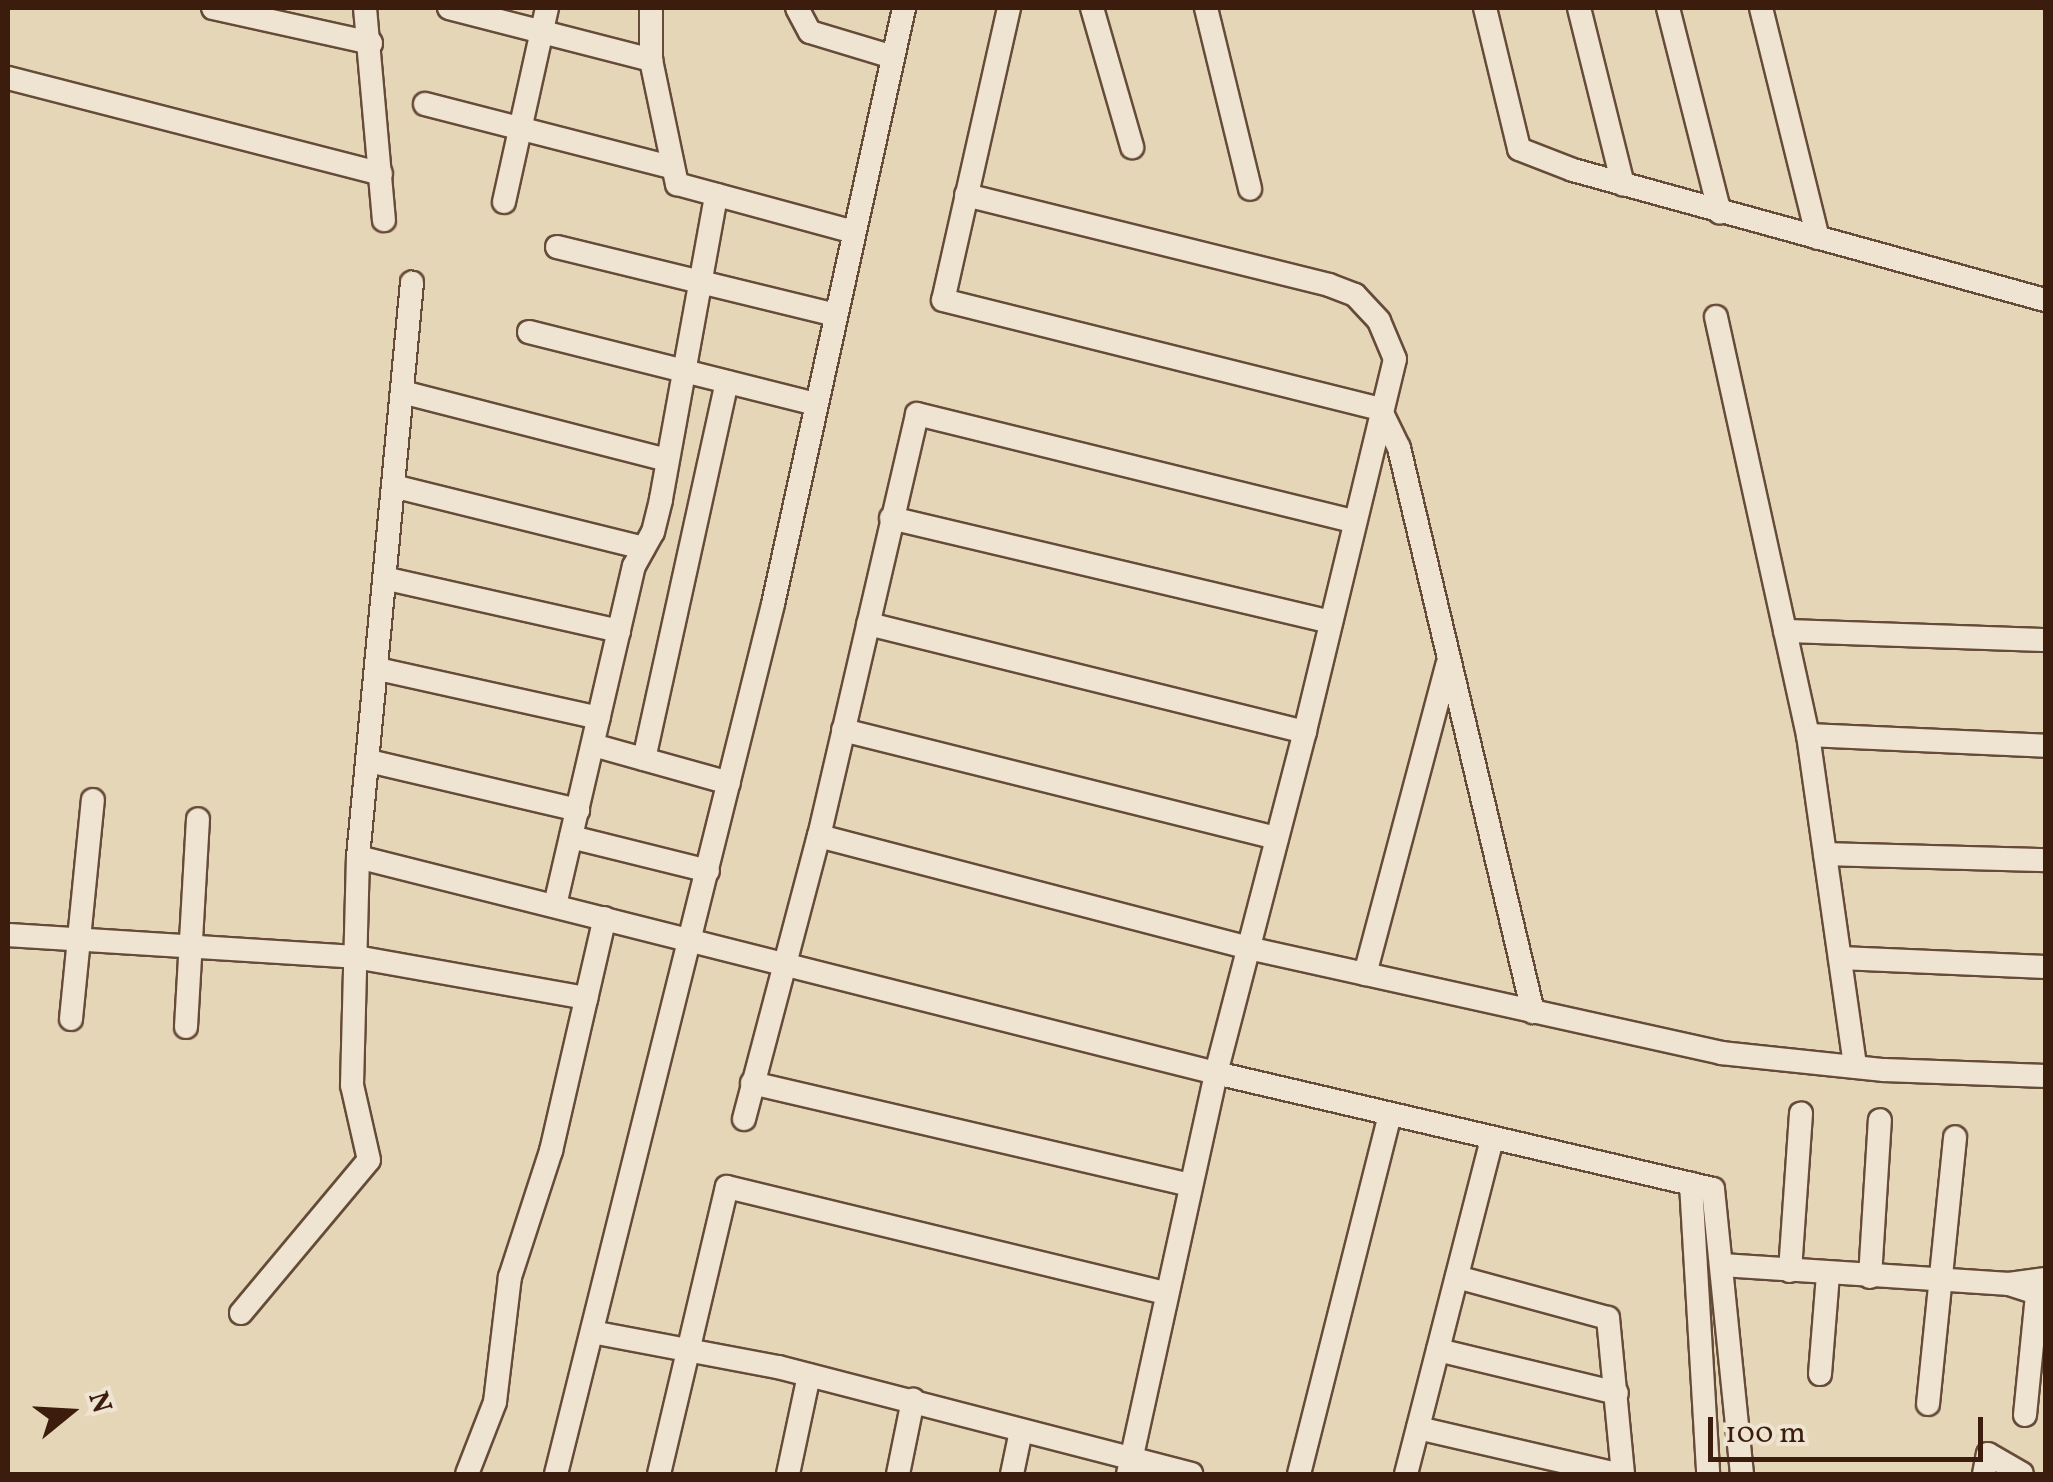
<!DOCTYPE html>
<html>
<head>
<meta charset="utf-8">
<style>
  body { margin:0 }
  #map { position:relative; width:2053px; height:1482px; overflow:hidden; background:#e5d6b8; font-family:Vollkorn,serif }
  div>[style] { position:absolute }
  .roads { filter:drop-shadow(2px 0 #664b38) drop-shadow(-2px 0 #664b38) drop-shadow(0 2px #664b38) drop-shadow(0 -2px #664b38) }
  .minor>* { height:22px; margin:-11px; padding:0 11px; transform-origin:11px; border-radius:11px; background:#eee4d1 }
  span { translate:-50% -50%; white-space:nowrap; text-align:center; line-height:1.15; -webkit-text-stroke:10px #eee4d1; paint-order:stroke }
  .frame { position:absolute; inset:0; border:10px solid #3c1d0d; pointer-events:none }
  .north { position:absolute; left:20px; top:1362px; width:100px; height:100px; -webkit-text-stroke:8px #eee4d1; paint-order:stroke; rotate:72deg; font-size:28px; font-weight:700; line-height:40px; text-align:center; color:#3c1d0d }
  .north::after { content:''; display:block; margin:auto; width:35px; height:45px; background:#3c1d0d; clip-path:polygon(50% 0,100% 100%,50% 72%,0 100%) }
  .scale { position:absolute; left:1708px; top:1417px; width:275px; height:45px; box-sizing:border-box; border:5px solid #3c1d0d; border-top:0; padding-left:12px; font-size:30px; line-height:35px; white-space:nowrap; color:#3c1d0d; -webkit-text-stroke:8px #eee4d1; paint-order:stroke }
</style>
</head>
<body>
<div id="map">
  <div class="roads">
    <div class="minor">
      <i style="left:213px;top:8px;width:162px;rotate:12.5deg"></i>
      <i style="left:365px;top:8px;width:213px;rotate:84.9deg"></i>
      <i style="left:449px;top:8px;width:209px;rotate:14.4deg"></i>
      <i style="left:651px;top:8px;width:52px;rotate:90deg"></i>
      <i style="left:651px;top:60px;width:127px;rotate:78.2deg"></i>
      <i style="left:677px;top:184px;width:183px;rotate:15.2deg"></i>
      <i style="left:797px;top:8px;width:27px;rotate:62deg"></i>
      <i style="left:810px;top:32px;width:87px;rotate:16.8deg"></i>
      <i style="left:1009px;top:8px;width:299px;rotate:102.7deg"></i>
      <i style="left:943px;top:300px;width:450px;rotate:14deg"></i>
      <i style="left:1380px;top:409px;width:43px;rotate:64deg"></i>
      <i style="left:1399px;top:448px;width:580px;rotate:76.63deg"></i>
      <i style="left:1092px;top:8px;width:145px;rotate:73.9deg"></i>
      <i style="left:1206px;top:8px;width:186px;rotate:76.3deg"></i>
      <i style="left:1485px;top:8px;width:145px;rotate:76.4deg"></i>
      <i style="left:1519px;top:149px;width:58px;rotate:21.3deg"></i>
      <i style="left:1573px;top:170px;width:491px;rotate:15.4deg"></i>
      <i style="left:1579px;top:8px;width:182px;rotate:76deg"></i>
      <i style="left:1668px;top:8px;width:211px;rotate:75.8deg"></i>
      <i style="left:1761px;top:8px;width:237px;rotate:76.1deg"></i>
      <i style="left:8px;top:78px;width:385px;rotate:14.4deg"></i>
      <i style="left:425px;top:104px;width:253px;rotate:14.4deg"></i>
      <i style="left:966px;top:195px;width:374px;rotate:13.9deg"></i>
      <i style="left:1329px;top:285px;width:28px;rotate:21deg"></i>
      <i style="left:1355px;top:295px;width:35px;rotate:47deg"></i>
      <i style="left:1379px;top:321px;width:41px;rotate:67.2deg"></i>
      <i style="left:1395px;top:359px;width:384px;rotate:103.6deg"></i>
      <i style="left:504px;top:202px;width:199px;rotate:-77.5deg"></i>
      <i style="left:557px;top:247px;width:287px;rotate:13.7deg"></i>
      <i style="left:1716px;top:317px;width:428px;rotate:77.6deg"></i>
      <i style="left:1808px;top:735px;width:335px;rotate:81.9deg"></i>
      <i style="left:529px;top:332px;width:296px;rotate:14.1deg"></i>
      <i style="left:406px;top:393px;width:269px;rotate:14.4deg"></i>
      <i style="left:397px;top:487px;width:254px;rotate:13.9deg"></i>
      <i style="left:891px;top:518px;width:452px;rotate:13.3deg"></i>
      <i style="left:388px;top:579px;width:237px;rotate:12.7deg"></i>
      <i style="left:1785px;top:631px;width:261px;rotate:2deg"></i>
      <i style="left:378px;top:669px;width:226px;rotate:12.5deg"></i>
      <i style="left:843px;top:730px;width:447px;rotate:14deg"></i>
      <i style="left:1808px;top:735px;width:238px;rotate:2.6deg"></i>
      <i style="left:593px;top:745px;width:141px;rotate:15.6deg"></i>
      <i style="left:644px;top:759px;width:386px;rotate:-77.6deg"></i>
      <i style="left:369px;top:761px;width:215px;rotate:13.2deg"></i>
      <i style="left:819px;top:836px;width:443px;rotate:14.6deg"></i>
      <i style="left:1248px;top:948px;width:485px;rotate:12.5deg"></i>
      <i style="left:1721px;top:1053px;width:164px;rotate:6deg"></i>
      <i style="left:1884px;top:1070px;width:162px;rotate:2.1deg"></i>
      <i style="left:571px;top:837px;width:141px;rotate:13.9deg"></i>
      <i style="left:1825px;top:854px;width:221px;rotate:1.6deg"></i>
      <i style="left:358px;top:857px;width:885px;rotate:14.13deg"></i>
      <i style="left:1216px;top:1073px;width:352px;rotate:-75.4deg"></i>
      <i style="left:1305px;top:732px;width:450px;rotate:-166.1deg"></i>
      <i style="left:555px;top:905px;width:348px;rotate:-76.9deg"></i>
      <i style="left:634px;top:566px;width:39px;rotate:-61deg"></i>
      <i style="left:653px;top:532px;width:34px;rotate:-76deg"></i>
      <i style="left:661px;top:499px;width:309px;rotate:-79.7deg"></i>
      <i style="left:8px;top:935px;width:349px;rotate:3.6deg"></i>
      <i style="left:356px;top:957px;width:234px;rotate:10.1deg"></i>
      <i style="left:1840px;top:958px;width:206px;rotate:2.5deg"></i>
      <i style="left:1365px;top:974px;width:320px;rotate:-75.1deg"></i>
      <i style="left:71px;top:1019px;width:220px;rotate:-84.3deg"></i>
      <i style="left:186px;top:1027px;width:208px;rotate:-86.7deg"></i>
      <i style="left:752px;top:1083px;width:450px;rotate:13.1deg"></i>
      <i style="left:744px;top:1119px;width:293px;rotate:-75.2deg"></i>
      <i style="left:819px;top:836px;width:433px;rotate:-76.9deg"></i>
      <i style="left:917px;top:414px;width:450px;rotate:13.8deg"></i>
      <i style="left:1691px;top:1184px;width:290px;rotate:86.6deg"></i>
      <i style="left:1722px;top:1265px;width:288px;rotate:3.8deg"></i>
      <i style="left:2009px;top:1284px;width:39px;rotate:18deg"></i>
      <i style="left:1790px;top:1271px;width:158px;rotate:-86deg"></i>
      <i style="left:1457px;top:1277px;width:156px;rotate:15.2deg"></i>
      <i style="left:1608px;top:1318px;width:157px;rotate:84.5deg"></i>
      <i style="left:1870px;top:1277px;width:157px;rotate:-86.4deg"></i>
      <i style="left:2009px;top:1284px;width:37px;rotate:-8deg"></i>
      <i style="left:241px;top:1313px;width:199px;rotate:-50.1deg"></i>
      <i style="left:369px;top:1160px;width:77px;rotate:-102.8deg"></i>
      <i style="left:352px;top:1085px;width:228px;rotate:-88.5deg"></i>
      <i style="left:358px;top:857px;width:577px;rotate:-84.63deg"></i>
      <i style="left:592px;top:1332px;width:189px;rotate:10.7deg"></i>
      <i style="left:778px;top:1367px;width:427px;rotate:14.5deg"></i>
      <i style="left:1438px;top:1350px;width:184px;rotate:13.5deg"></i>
      <i style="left:1820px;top:1374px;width:100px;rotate:-85.4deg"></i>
      <i style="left:1928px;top:1404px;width:268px;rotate:-84.2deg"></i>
      <i style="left:2025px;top:1415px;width:121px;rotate:-84.3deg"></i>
      <i style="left:1418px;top:1428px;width:205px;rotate:13deg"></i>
      <i style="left:467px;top:1474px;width:77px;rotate:-68.7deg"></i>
      <i style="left:495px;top:1402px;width:126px;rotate:-83.2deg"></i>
      <i style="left:510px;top:1277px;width:133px;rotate:-72deg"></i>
      <i style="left:551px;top:1151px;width:239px;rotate:-77deg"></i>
      <i style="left:556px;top:1474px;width:897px;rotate:-75.99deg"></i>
      <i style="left:773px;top:604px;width:610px;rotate:-77.6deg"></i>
      <i style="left:659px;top:1474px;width:295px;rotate:-76.7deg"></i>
      <i style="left:727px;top:1187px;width:451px;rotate:13.6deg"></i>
      <i style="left:788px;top:1474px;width:101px;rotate:-78deg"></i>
      <i style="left:898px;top:1474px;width:76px;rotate:-78.5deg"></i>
      <i style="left:1012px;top:1474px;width:44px;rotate:-78.2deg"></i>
      <i style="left:1128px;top:1474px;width:411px;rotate:-77.6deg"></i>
      <i style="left:1216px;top:1073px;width:510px;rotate:13.14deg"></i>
      <i style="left:1713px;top:1189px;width:286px;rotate:84.2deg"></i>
      <i style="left:1299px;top:1474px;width:371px;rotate:-75.8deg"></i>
      <i style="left:1406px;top:1474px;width:347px;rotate:-75.6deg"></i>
      <i style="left:1984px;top:1474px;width:20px;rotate:-79deg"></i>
      <i style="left:1988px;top:1454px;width:39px;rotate:30deg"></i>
    </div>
  </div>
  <div class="frame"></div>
  <div class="north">N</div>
  <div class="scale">100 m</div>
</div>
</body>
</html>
